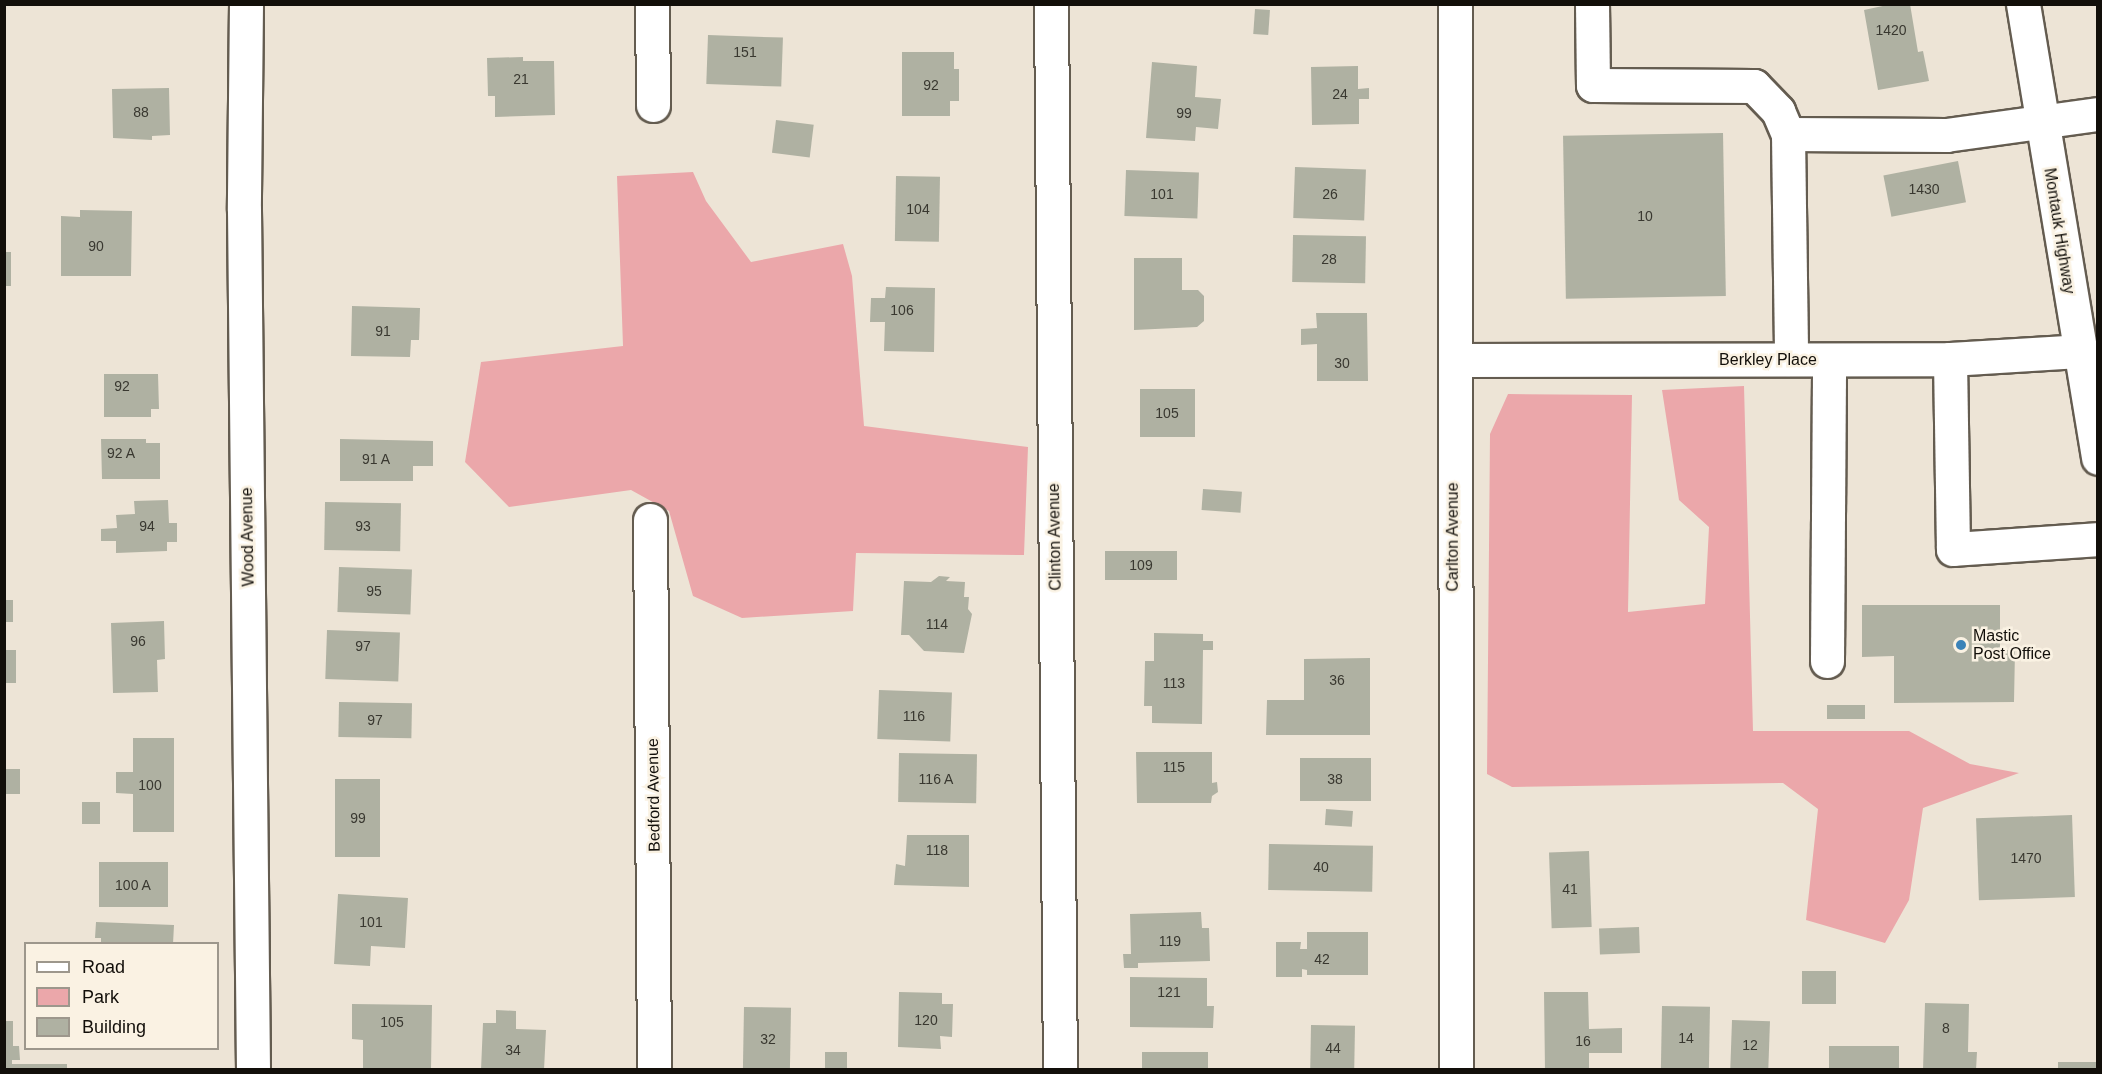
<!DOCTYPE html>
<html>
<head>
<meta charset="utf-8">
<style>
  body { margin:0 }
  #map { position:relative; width:2102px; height:1074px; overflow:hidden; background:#ede4d6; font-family:Helvetica,sans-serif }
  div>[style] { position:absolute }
  .green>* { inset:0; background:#eba7aa }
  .building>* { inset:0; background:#afb1a2; transform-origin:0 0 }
  .roads { filter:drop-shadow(2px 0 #645c50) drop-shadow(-2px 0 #645c50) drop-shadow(0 2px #645c50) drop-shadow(0 -2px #645c50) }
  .minor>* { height:33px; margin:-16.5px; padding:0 16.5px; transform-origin:16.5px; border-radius:16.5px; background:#fff }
  .major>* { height:33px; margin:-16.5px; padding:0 16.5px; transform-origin:16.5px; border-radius:16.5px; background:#fff }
  .dots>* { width:16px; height:16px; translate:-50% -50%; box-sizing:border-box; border:3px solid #faf2e3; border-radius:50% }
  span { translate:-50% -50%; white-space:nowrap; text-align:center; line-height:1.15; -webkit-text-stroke:5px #faf2e3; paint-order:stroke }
  .number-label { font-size:14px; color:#393830 }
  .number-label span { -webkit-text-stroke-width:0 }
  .street-label { font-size:16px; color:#120f0a }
  .poi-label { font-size:16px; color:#120f0a }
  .left { translate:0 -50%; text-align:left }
  .frame { position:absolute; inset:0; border:6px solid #120f0a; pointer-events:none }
  .legend { position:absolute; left:24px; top:942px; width:195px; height:108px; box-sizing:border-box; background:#faf2e3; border:2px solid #9d978c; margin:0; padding:8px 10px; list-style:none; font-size:18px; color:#120f0a }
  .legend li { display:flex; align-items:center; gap:12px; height:30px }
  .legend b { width:30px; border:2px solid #9d978c }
</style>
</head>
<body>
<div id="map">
  <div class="green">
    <i style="clip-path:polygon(693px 172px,706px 201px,751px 262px,843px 244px,852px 276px,864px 426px,1028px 447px,1024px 555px,856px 553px,853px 611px,742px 618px,693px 596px,669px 511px,631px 490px,509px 507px,465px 462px,481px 362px,623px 346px,617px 176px)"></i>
    <i style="clip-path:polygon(1744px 386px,1753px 731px,1909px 731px,1970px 764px,2019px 773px,1923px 808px,1909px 900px,1885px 943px,1806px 920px,1818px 809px,1783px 783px,1512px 787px,1487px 774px,1490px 434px,1508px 394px,1632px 395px,1628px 612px,1705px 604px,1709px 527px,1679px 500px,1662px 390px)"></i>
  </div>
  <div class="building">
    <i style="clip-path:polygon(1892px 4px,1910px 4px,1918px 52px,1923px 51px,1929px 81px,1878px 90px,1864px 10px)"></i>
    <i style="left:1255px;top:9px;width:15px;height:25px;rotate:4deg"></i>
    <i style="left:708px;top:35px;width:75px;height:49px;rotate:2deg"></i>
    <i style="clip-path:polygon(902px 52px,954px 52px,954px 69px,959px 69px,959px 101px,950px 101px,950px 116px,902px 116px)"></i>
    <i style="clip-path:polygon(523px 57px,523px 61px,554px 61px,555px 115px,495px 117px,495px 96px,488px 96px,487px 58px)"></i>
    <i style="clip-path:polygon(1152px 62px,1197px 66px,1195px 97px,1221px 99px,1218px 129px,1196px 127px,1195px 141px,1146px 138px)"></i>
    <i style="clip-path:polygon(1358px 66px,1358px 89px,1369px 88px,1369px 99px,1359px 99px,1359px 124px,1312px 125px,1311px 67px)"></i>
    <i style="clip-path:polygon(169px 88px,170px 135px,152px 136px,152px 140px,113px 138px,112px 89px)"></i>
    <i style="left:776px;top:120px;width:38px;height:33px;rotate:7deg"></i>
    <i style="left:1723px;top:133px;width:163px;height:160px;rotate:89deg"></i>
    <i style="left:1958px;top:161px;width:42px;height:76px;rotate:79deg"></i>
    <i style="left:1295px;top:167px;width:71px;height:51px;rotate:2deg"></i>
    <i style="left:1126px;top:170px;width:73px;height:46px;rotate:2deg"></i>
    <i style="left:896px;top:176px;width:44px;height:65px;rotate:1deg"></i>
    <i style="clip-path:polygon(80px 210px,132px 211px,131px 276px,61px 276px,61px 216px,80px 217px)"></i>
    <i style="left:1293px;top:235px;width:73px;height:47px;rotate:1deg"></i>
    <i style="left:4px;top:252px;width:7px;height:34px"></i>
    <i style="clip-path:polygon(1134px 258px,1182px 258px,1182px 290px,1198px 290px,1204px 296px,1204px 321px,1197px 327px,1134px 330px)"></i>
    <i style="clip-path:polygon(886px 287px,935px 288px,934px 352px,884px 351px,885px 322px,870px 322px,871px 298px,885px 298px)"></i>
    <i style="clip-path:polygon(352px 306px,420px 308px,419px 340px,411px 340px,410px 357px,351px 356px)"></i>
    <i style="clip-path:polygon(1316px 313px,1367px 313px,1368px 381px,1317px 381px,1317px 344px,1301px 345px,1301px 329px,1317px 328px)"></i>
    <i style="clip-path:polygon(104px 374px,158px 374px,159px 409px,151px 409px,151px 417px,104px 417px)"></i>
    <i style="left:1140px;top:389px;width:55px;height:48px"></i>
    <i style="clip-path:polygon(101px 439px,146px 439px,146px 443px,160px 443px,160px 479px,102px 479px)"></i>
    <i style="clip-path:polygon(340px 439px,433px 441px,433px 466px,413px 466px,413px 481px,340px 481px)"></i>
    <i style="left:1203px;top:489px;width:39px;height:21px;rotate:4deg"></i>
    <i style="clip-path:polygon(168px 500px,169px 523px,177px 523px,177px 542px,167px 542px,167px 551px,116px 553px,116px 541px,101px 541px,101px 529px,117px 528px,116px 515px,135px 514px,134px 501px)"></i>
    <i style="left:325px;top:502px;width:76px;height:48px;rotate:1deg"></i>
    <i style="left:1105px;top:551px;width:72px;height:29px"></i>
    <i style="left:339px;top:567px;width:73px;height:45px;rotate:2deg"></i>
    <i style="clip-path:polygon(939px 576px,950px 577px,946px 581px,965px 582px,964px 597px,969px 597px,968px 609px,972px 614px,964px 653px,924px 651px,909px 635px,901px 635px,904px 581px,931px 582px)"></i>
    <i style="left:4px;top:600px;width:9px;height:22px"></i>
    <i style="clip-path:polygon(1862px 605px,2000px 605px,2000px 650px,2015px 650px,2014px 702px,1894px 703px,1894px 656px,1862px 657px)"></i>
    <i style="clip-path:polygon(164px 621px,165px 659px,157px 660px,158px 692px,113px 693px,111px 623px)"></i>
    <i style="left:327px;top:630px;width:73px;height:49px;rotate:2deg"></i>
    <i style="clip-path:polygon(1154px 633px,1203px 634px,1203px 641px,1213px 641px,1213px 650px,1203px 650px,1202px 724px,1152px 723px,1152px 706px,1144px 706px,1145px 661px,1154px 661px)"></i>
    <i style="left:4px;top:650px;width:12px;height:33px"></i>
    <i style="clip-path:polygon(1370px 658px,1370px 735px,1266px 735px,1267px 700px,1304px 700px,1304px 659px)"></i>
    <i style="left:879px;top:690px;width:73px;height:49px;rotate:2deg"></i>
    <i style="left:339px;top:702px;width:73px;height:35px;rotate:1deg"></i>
    <i style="left:1865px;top:705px;width:14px;height:38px;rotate:90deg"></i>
    <i style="clip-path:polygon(133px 738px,174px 738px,174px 832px,133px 832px,133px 794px,116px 793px,116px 772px,133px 772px)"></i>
    <i style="clip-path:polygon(1136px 752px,1212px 752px,1212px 783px,1217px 782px,1218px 792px,1212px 796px,1211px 803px,1137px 803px)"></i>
    <i style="left:899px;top:753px;width:78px;height:49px;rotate:1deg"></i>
    <i style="left:1300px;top:758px;width:71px;height:43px"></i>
    <i style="left:20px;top:769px;width:25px;height:16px;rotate:90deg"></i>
    <i style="left:335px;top:779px;width:45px;height:78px"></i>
    <i style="left:82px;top:802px;width:18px;height:22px"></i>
    <i style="left:1326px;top:809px;width:27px;height:16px;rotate:4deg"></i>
    <i style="left:2072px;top:815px;width:82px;height:96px;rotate:88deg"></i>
    <i style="clip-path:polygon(907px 835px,969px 835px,969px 887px,894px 885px,896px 864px,905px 866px)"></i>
    <i style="left:1269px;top:844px;width:104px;height:46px;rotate:1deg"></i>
    <i style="left:1589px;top:851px;width:76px;height:40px;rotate:88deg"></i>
    <i style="left:99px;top:862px;width:69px;height:45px"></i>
    <i style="clip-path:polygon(338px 894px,408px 898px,405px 948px,371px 946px,370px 966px,334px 964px)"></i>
    <i style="clip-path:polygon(1201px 912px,1202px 928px,1209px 928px,1210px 961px,1138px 963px,1138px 968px,1124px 968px,1123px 954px,1131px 954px,1130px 914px)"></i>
    <i style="clip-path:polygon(96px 922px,174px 925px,173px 944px,101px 944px,101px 938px,95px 938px)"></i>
    <i style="left:1639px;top:927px;width:26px;height:40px;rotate:88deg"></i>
    <i style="clip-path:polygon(1307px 932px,1368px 932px,1368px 975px,1307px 975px,1307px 970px,1302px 969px,1302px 977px,1276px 977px,1276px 942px,1301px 942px,1300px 949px,1307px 949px)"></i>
    <i style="left:1802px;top:971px;width:34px;height:33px"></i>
    <i style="clip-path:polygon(1130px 977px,1207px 978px,1207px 1006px,1214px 1006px,1213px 1028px,1130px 1027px)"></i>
    <i style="clip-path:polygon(899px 992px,942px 993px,942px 1004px,953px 1004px,952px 1037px,940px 1036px,941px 1049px,898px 1047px)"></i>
    <i style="clip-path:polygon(1544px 992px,1588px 992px,1589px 1029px,1622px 1028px,1622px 1053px,1589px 1053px,1589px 1070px,1545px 1070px)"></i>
    <i style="clip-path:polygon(1925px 1003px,1969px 1004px,1968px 1052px,1977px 1052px,1976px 1070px,1923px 1070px)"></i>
    <i style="clip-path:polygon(352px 1004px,432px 1005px,431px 1070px,363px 1070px,363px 1040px,352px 1039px)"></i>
    <i style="left:1662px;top:1006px;width:48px;height:64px;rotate:1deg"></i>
    <i style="left:744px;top:1007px;width:47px;height:63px;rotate:1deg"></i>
    <i style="clip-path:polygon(496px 1010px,516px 1011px,516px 1029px,546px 1030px,544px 1070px,481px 1070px,483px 1023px,496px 1023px)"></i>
    <i style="left:1732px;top:1020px;width:38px;height:50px;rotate:2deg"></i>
    <i style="clip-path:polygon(4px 1021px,13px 1021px,13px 1046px,19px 1046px,20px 1060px,12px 1060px,12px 1064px,67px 1064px,67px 1070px,4px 1070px)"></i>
    <i style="left:1311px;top:1025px;width:44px;height:45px;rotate:1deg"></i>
    <i style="left:1829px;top:1046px;width:70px;height:24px"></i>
    <i style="left:847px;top:1052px;width:17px;height:22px;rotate:90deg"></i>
    <i style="left:1142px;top:1052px;width:66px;height:18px"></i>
    <i style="left:2098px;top:1062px;width:8px;height:40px;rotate:90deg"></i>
  </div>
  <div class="roads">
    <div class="minor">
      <i style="left:246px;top:4px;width:206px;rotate:90.6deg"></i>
      <i style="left:244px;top:210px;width:860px;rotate:89.4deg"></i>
      <i style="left:652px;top:4px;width:101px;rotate:89.4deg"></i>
      <i style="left:1051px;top:4px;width:1066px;rotate:89.52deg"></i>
      <i style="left:1455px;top:4px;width:1066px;rotate:89.95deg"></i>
      <i style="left:1592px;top:4px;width:81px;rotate:89.3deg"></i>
      <i style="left:1593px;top:85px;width:161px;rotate:0.4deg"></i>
      <i style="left:1754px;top:86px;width:35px;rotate:46deg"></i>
      <i style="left:1778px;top:111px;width:25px;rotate:67deg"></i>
      <i style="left:1788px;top:134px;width:225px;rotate:89.2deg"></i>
      <i style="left:1788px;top:134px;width:158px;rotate:0.4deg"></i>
      <i style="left:1946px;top:135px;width:153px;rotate:-7.9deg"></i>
      <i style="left:1950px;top:359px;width:190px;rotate:89.1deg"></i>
      <i style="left:1953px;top:549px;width:145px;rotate:-3.9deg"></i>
      <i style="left:1456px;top:360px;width:494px;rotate:-0.1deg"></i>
      <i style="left:1950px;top:359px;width:129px;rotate:-3.5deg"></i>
      <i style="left:650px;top:520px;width:550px;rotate:89.58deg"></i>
      <i style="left:1827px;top:661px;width:301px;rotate:-89.6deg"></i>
    </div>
    <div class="major">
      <i style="left:2023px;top:4px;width:460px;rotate:80.6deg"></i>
    </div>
  </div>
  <div class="dots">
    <i style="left:1961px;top:645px;background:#3b83b8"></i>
  </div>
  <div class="number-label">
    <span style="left:1891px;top:30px">1420</span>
    <span style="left:745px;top:52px">151</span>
    <span style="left:521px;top:79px">21</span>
    <span style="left:931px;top:85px">92</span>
    <span style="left:1340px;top:94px">24</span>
    <span style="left:141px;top:112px">88</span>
    <span style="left:1184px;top:113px">99</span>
    <span style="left:1924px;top:189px">1430</span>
    <span style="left:1162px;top:194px">101</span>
    <span style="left:1330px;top:194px">26</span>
    <span style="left:918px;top:209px">104</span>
    <span style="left:1645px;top:216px">10</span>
    <span style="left:96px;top:246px">90</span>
    <span style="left:1329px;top:259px">28</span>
    <span style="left:902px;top:310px">106</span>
    <span style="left:383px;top:331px">91</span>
    <span style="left:1342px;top:363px">30</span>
    <span style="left:122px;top:386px">92</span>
    <span style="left:1167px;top:413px">105</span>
    <span style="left:121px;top:453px">92 A</span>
    <span style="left:376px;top:459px">91 A</span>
    <span style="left:147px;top:526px">94</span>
    <span style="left:363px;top:526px">93</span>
    <span style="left:1141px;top:565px">109</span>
    <span style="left:374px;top:591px">95</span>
    <span style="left:937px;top:624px">114</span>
    <span style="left:138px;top:641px">96</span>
    <span style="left:363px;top:646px">97</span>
    <span style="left:1337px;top:680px">36</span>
    <span style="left:1174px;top:683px">113</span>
    <span style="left:914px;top:716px">116</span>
    <span style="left:375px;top:720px">97</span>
    <span style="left:1174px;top:767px">115</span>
    <span style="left:936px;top:779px">116 A</span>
    <span style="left:1335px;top:779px">38</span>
    <span style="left:150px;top:785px">100</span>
    <span style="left:358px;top:818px">99</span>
    <span style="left:937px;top:850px">118</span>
    <span style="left:2026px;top:858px">1470</span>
    <span style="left:1321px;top:867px">40</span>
    <span style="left:133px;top:885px">100 A</span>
    <span style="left:1570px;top:889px">41</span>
    <span style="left:371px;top:922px">101</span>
    <span style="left:1170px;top:941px">119</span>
    <span style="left:1322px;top:959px">42</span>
    <span style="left:1169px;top:992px">121</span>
    <span style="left:926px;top:1020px">120</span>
    <span style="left:392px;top:1022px">105</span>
    <span style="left:1946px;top:1028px">8</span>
    <span style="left:1686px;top:1038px">14</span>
    <span style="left:768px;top:1039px">32</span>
    <span style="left:1583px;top:1041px">16</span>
    <span style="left:1750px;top:1045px">12</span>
    <span style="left:1333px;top:1048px">44</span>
    <span style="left:513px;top:1050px">34</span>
  </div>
  <div class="street-label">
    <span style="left:2059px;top:231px;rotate:81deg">Montauk Highway</span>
    <span style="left:1768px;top:360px">Berkley Place</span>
    <span style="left:248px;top:537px;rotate:-91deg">Wood Avenue</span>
    <span style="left:1055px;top:537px;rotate:-91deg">Clinton Avenue</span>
    <span style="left:1453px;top:537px;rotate:-90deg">Carlton Avenue</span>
    <span style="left:654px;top:795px;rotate:-91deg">Bedford Avenue</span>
  </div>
  <div class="poi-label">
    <span class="left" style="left:1973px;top:645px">Mastic<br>Post Office</span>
  </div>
  <div class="frame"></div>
  <ul class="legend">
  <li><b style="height:8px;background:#fff"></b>Road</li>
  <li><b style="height:16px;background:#eba7aa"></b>Park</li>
  <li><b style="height:16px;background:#afb1a2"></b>Building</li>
  </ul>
</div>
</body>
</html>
